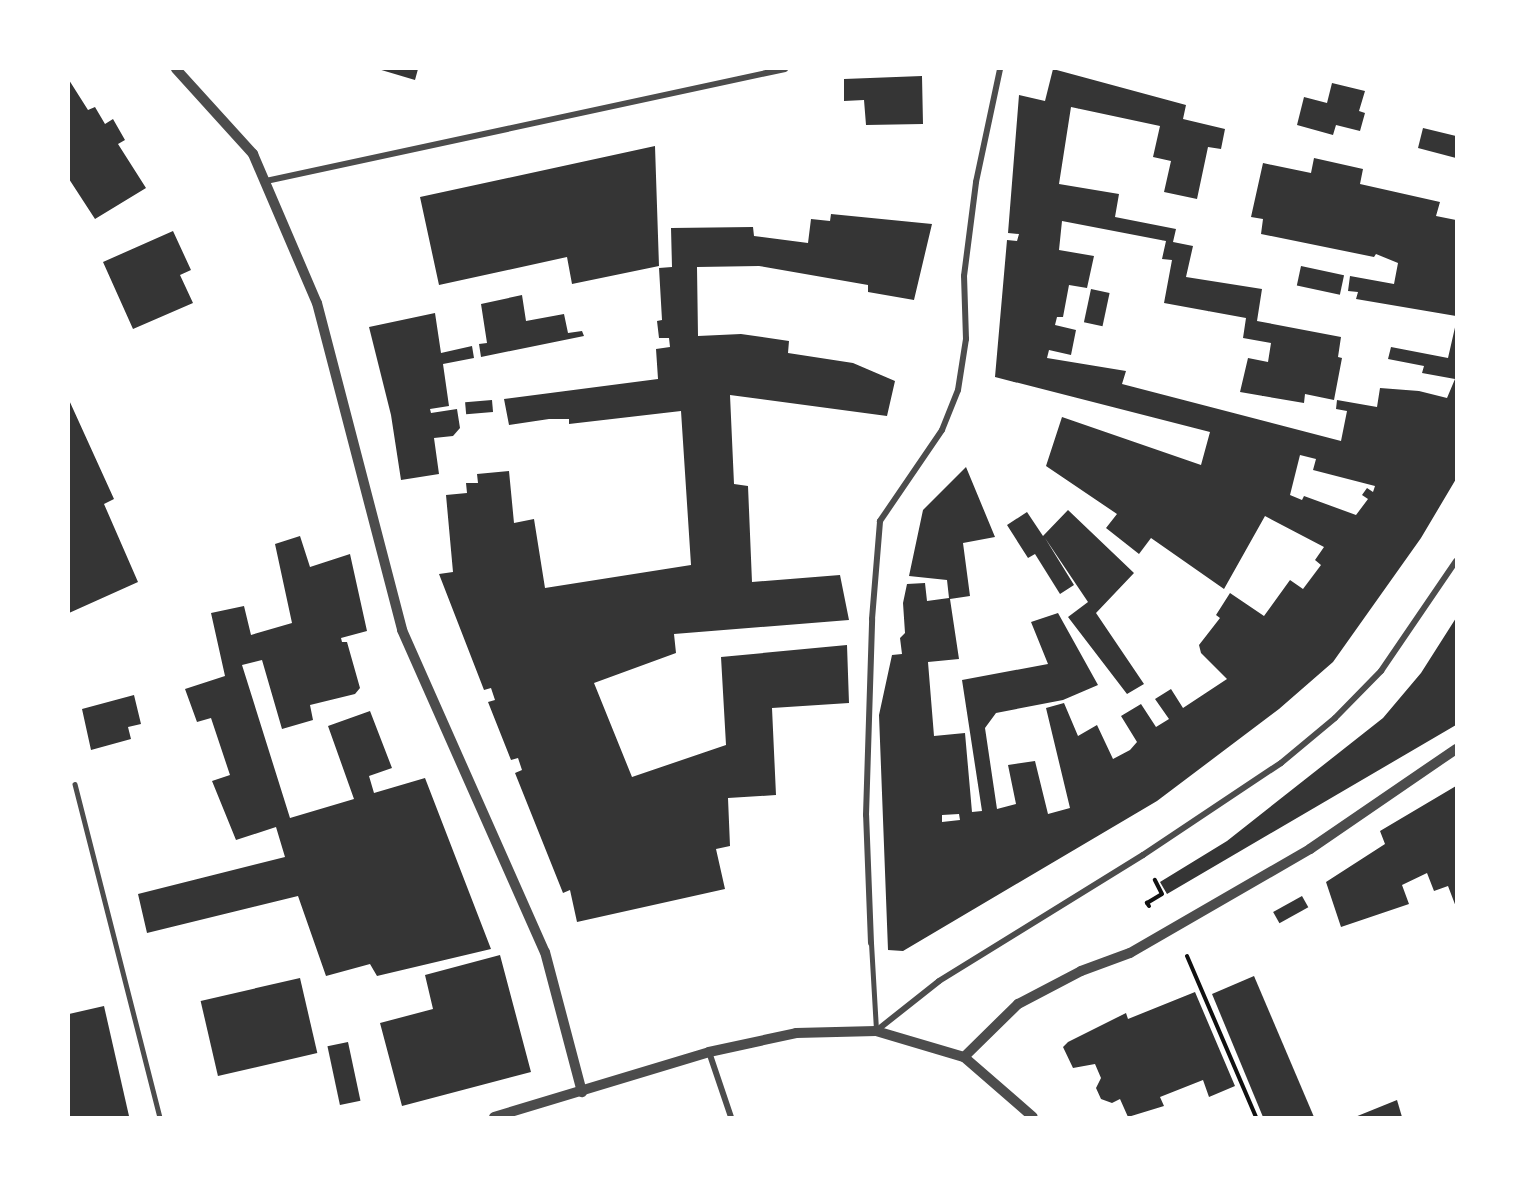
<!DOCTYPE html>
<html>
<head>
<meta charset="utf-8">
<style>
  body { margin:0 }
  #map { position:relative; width:1525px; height:1186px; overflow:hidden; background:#fff; font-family:Literata,serif }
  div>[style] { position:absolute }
  .building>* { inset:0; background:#353535; transform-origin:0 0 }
  .path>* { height:4px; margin:-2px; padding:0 2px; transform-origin:2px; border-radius:2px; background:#111 }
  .service>* { height:4.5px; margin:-2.25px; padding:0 2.25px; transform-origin:2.25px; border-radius:2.25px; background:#4c4c4c }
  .pedestrian>* { height:5px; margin:-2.5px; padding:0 2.5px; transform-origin:2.5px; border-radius:2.5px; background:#4c4c4c }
  .minor>* { height:6px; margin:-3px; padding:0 3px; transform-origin:3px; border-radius:3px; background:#4c4c4c }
  .tertiary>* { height:10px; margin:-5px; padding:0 5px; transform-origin:5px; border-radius:5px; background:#4c4c4c }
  span { translate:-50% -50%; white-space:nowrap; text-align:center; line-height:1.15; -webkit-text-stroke:4.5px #fff; paint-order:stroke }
  .frame { position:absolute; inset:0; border:70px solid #fff; pointer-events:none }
</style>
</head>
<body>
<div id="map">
  <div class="building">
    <i style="clip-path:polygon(378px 69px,418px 69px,415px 80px)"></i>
    <i style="clip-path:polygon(evenodd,1053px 69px,1186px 105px,1183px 119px,1225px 129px,1221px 149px,1208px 147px,1197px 199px,1164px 192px,1171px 161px,1153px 157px,1160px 126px,1071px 107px,1059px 184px,1119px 194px,1115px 217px,1176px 229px,1173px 242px,1193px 246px,1186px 277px,1262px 289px,1257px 321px,1341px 337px,1338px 357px,1342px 358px,1334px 400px,1305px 394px,1304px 403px,1240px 392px,1248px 358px,1268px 362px,1271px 343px,1243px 338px,1246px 318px,1164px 303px,1172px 260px,1162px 259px,1166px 241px,1062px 221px,1059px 250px,1094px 256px,1087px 288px,1069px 285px,1063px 317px,1057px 317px,1055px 325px,1076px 330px,1071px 355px,1049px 350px,1047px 358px,1126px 371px,1122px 384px,1341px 441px,1347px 411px,1336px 409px,1337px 400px,1377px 407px,1380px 388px,1419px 391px,1447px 398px,1455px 379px,1422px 373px,1424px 366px,1388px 359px,1391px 347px,1448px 358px,1456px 323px,1456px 479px,1421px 538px,1333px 662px,1279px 709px,1157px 801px,903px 951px,888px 950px,879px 715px,892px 655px,902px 654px,900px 638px,905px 633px,903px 603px,907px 584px,925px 583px,927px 601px,949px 598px,947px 580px,909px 576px,923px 510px,966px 467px,995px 537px,963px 543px,970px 596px,950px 599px,959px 659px,928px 662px,934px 736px,965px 733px,972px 812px,982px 811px,962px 680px,1048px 664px,1031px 622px,1058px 613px,1098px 685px,1063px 700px,996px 713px,985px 728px,997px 809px,1016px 804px,1008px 765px,1035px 761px,1048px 814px,1070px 808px,1046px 708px,1064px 703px,1078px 736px,1097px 725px,1113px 759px,1130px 750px,1137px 742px,1121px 716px,1141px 704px,1156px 727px,1169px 719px,1155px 699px,1171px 689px,1183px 708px,1227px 679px,1201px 653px,1199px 645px,1220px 618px,1216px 615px,1230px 593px,1264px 616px,1290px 580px,1303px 589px,1321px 565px,1315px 560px,1324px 547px,1265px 516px,1224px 589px,1151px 538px,1139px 554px,1106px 528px,1117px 514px,1046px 466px,1062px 417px,1201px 465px,1210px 432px,995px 377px,1007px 240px,1017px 241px,1019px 234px,1008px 233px,1019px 95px,1045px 101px,1053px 69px,1300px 455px,1316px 459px,1313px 470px,1375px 486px,1373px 492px,1367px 488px,1362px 495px,1368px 499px,1356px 515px,1304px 496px,1302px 500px,1290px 495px,1300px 455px,1053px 69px,959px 814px,960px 820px,942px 822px,942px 815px,959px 814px)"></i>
    <i style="clip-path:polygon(922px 76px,923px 124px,866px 125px,864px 100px,844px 101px,844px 79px)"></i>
    <i style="clip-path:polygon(69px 80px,88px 110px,95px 107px,105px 124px,113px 119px,125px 140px,118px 144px,146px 188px,95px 219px,69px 179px)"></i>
    <i style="clip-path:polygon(1332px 83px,1365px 91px,1359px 111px,1365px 113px,1360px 131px,1336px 125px,1333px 135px,1297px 125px,1304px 97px,1327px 103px)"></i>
    <i style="clip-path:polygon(1423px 128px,1456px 136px,1456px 158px,1418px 148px)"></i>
    <i style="clip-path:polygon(655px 146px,659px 266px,572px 284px,567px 257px,439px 285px,420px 197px)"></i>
    <i style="clip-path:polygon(1314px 158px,1363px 169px,1360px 184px,1440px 202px,1436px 216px,1456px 220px,1456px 316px,1356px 299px,1358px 292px,1348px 291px,1350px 276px,1394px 284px,1398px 263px,1376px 254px,1374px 257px,1261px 234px,1263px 219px,1251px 217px,1263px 163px,1311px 173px)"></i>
    <i style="clip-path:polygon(831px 214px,932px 224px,914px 300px,868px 292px,868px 285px,759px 266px,697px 267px,698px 336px,741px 334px,789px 341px,788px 353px,853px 363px,895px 381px,887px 416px,730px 395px,734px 484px,748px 486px,752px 582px,840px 575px,849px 620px,674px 634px,676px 653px,594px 683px,632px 777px,726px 745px,721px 657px,847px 645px,849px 703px,772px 708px,776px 795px,728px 798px,730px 846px,716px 849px,725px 889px,577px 922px,570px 890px,563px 893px,515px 773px,522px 770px,518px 758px,511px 760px,488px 702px,495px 700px,491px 688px,484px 690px,439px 574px,453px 572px,446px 495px,467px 493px,466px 483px,478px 483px,477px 474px,509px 471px,514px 523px,534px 519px,545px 588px,691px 565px,681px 411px,569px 424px,569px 419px,549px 419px,509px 425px,504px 399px,658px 379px,656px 349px,670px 347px,669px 338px,659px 338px,657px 321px,662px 320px,659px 268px,672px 267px,671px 228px,753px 227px,754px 236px,808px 243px,811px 219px,830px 221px)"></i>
    <i style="clip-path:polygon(173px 231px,191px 270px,180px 275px,193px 303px,133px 329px,103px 262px)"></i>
    <i style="left:1301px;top:266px;width:44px;height:20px;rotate:12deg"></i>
    <i style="left:1091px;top:289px;width:19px;height:34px;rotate:12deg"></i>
    <i style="clip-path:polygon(522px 295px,526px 321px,564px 314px,568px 333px,582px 331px,584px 336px,481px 357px,479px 344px,487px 343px,481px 304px)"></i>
    <i style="clip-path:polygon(435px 313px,441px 353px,472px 346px,474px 358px,443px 364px,449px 406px,430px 409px,431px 413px,457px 409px,460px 428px,453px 436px,434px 438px,439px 474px,401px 480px,391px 415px,369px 327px)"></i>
    <i style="clip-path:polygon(69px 400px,114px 499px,104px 504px,138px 582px,69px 613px)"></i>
    <i style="left:492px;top:400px;width:12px;height:27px;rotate:85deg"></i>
    <i style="clip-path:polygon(1068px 510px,1134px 573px,1096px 613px,1144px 684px,1127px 694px,1068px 617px,1088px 602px,1045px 538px,1074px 585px,1060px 594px,1035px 554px,1028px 558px,1007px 525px,1027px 512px,1043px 536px)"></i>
    <i style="clip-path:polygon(300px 536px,310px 567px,350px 554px,367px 631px,341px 638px,342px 642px,347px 642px,360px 688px,355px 694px,310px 705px,313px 720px,282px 729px,262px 660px,242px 665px,290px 818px,354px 799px,328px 726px,370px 711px,392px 768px,369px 776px,374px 793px,425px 778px,491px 949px,377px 976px,370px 964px,326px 976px,298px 896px,147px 933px,138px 894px,285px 857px,276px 827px,236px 840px,212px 781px,230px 775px,211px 718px,197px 722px,185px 689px,225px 676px,211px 613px,244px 606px,251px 635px,292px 623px,275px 544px)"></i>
    <i style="clip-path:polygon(1456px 618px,1456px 725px,1167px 894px,1160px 882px,1227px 841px,1383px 718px,1421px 673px)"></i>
    <i style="clip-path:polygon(134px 695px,141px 724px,128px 727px,131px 739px,91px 750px,82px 709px)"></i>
    <i style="clip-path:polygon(1456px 786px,1456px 907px,1448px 886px,1434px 891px,1427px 873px,1402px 885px,1409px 904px,1341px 927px,1326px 882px,1385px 844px,1380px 831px)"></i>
    <i style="left:1302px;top:896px;width:13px;height:33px;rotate:61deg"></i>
    <i style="clip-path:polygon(500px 955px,531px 1072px,402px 1106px,380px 1023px,433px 1009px,425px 975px)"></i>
    <i style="clip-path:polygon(1254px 976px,1314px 1117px,1263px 1117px,1212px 994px)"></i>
    <i style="left:300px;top:978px;width:77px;height:102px;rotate:77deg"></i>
    <i style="clip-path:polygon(1195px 992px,1235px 1086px,1209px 1097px,1203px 1080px,1160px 1097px,1164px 1106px,1128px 1117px,1120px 1099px,1112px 1103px,1101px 1099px,1096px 1088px,1101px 1078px,1095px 1064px,1073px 1068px,1063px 1047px,1068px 1042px,1126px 1013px,1128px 1019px)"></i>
    <i style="clip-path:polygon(104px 1006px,129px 1116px,69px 1117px,69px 1014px)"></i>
    <i style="left:348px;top:1042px;width:60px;height:21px;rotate:78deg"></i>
    <i style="clip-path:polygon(1397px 1100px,1402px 1117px,1355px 1117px)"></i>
  </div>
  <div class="path">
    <i style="left:1149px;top:906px;width:4px;rotate:-124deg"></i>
    <i style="left:1147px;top:903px;width:17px;rotate:-31deg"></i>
    <i style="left:1162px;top:894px;width:16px;rotate:-117deg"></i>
    <i style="left:1187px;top:956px;width:175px;rotate:66.8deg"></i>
  </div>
  <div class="service">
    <i style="left:75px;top:784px;width:344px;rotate:75.7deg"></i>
  </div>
  <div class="pedestrian">
    <i style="left:871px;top:943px;width:88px;rotate:86.7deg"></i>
  </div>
  <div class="minor">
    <i style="left:266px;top:181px;width:531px;rotate:-12.18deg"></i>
    <i style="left:871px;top:943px;width:128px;rotate:-92.2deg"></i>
    <i style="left:866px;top:815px;width:196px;rotate:-88.2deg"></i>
    <i style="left:872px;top:619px;width:98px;rotate:-85.3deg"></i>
    <i style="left:880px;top:521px;width:110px;rotate:-55.7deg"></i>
    <i style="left:942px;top:430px;width:43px;rotate:-68.2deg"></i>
    <i style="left:958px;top:390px;width:52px;rotate:-81.1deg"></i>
    <i style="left:966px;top:339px;width:63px;rotate:-91.8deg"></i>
    <i style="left:964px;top:276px;width:95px;rotate:-82.7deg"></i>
    <i style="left:976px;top:182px;width:116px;rotate:-78deg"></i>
    <i style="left:876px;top:1031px;width:80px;rotate:-38.4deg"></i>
    <i style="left:939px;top:981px;width:240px;rotate:-31.7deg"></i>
    <i style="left:1143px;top:855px;width:166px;rotate:-33.7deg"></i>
    <i style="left:1281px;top:763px;width:70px;rotate:-39.8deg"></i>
    <i style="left:1335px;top:718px;width:66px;rotate:-45.6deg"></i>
    <i style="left:1381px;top:671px;width:133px;rotate:-55.7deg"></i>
    <i style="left:709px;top:1052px;width:69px;rotate:71.3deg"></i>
  </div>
  <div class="tertiary">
    <i style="left:176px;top:69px;width:115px;rotate:47.8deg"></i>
    <i style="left:253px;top:154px;width:162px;rotate:66.8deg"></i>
    <i style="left:317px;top:303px;width:338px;rotate:75.4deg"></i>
    <i style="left:402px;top:630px;width:352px;rotate:66.1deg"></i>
    <i style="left:545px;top:952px;width:145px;rotate:75.2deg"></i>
    <i style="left:964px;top:1057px;width:76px;rotate:-44.5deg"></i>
    <i style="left:1018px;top:1004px;width:71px;rotate:-27.6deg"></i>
    <i style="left:1081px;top:971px;width:52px;rotate:-20.2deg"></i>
    <i style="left:1130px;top:953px;width:208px;rotate:-30deg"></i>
    <i style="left:1310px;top:849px;width:177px;rotate:-34.4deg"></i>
    <i style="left:494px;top:1117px;width:225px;rotate:-16.8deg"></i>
    <i style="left:709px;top:1052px;width:89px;rotate:-12.3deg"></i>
    <i style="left:796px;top:1033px;width:80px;rotate:-1.4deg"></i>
    <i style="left:876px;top:1031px;width:92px;rotate:16.5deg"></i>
    <i style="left:964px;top:1057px;width:91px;rotate:41deg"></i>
  </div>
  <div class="frame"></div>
</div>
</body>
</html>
